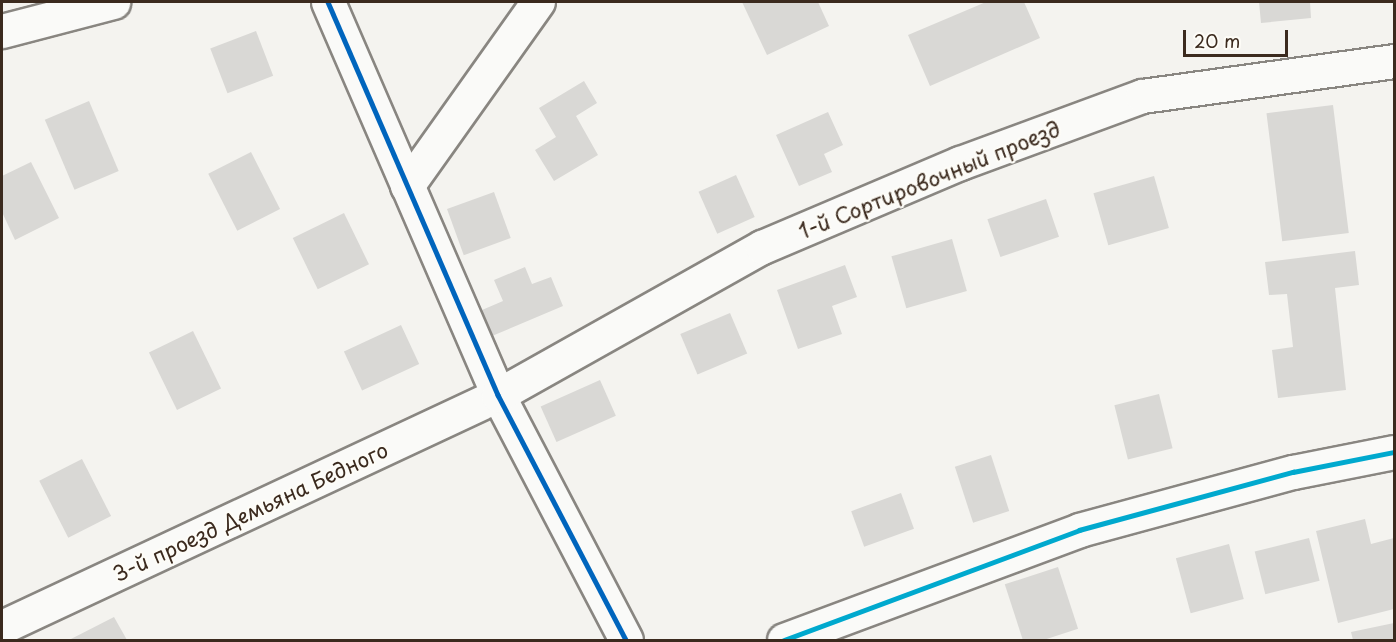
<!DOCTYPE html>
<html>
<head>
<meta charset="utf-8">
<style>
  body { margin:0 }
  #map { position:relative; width:1396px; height:642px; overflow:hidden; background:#f4f3ef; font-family:"Playpen Sans",sans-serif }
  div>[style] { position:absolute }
  .building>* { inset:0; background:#d9d8d5; transform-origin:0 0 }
  .roads { filter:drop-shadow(2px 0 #898681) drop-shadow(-2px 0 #898681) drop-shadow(0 2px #898681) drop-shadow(0 -2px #898681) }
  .minor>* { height:33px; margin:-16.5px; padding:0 16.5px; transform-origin:16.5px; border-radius:16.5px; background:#fafaf8 }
  .major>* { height:33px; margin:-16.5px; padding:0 16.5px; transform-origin:16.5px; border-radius:16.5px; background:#fafaf8 }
  .bus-1>* { height:4.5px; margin:-2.25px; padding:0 2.25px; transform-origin:2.25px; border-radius:2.25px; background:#0065bd }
  .bus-2>* { height:4.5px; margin:-2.25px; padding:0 2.25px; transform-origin:2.25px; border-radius:2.25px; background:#00a9ce }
  span { translate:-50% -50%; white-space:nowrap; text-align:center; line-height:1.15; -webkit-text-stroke:4.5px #fdfcf7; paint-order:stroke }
  .street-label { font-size:21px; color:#3b2a1e }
  .frame { position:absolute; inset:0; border:3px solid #3b2a1e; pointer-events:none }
  .scale { position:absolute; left:1183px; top:30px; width:105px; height:27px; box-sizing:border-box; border:3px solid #3b2a1e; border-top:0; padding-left:8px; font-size:18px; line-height:21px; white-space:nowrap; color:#3b2a1e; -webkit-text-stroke:4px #fdfcf7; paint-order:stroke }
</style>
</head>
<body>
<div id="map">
  <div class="building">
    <i style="clip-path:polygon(742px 2px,818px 2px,829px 26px,767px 55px)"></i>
    <i style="clip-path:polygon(986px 2px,1024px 2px,1040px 38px,930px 86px,908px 35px)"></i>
    <i style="clip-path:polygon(1259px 2px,1310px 2px,1311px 18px,1261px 23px)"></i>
    <i style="left:256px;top:31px;width:48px;height:49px;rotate:69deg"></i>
    <i style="clip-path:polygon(584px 81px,597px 103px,576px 116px,598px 155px,554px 181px,535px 150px,556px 137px,539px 108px)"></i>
    <i style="left:89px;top:101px;width:76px;height:48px;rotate:67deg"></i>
    <i style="left:1333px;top:105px;width:129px;height:67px;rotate:83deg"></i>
    <i style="clip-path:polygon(828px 112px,843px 145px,824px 154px,832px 172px,799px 186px,776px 135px)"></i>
    <i style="left:251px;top:152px;width:64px;height:48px;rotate:63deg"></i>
    <i style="clip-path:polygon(31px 162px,59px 218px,15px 240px,2px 212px,2px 176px)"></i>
    <i style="left:736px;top:175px;width:46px;height:41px;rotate:66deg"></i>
    <i style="left:1154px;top:176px;width:54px;height:63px;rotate:74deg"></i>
    <i style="left:494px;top:192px;width:49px;height:50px;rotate:70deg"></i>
    <i style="left:1046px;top:199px;width:40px;height:62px;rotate:71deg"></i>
    <i style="left:344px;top:213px;width:57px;height:57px;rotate:64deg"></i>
    <i style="left:952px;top:239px;width:54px;height:63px;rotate:74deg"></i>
    <i style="clip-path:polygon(1355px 251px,1359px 285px,1335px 288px,1346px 390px,1278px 398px,1272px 350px,1293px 347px,1287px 294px,1269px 295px,1265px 262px)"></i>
    <i style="clip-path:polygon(845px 265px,857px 297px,832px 306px,842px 334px,798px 349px,777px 290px)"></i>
    <i style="clip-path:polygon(525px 267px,532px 284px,551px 277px,563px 306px,492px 336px,482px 310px,503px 301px,494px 280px)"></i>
    <i style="left:730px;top:313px;width:44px;height:54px;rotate:67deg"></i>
    <i style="left:401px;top:325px;width:43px;height:63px;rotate:65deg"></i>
    <i style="left:193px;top:331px;width:64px;height:49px;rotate:64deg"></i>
    <i style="left:600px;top:380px;width:39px;height:65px;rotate:66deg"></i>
    <i style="left:1159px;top:394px;width:56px;height:46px;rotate:76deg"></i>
    <i style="left:991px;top:455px;width:59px;height:38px;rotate:72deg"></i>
    <i style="left:82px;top:459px;width:64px;height:48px;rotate:63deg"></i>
    <i style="left:901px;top:493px;width:38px;height:53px;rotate:70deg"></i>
    <i style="clip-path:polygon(1365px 519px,1371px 544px,1394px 538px,1394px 609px,1338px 623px,1316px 531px)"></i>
    <i style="left:1309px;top:538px;width:44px;height:56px;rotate:76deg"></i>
    <i style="left:1229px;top:544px;width:57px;height:55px;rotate:75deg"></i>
    <i style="left:1058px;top:567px;width:65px;height:56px;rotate:72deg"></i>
    <i style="clip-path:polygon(114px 617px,127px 640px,69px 640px)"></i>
    <i style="clip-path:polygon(1394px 623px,1394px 640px,1353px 640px,1351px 632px)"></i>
  </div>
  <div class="roads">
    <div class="minor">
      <i style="left:328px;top:2px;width:428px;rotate:66.6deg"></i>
      <i style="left:498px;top:395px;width:276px;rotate:62.4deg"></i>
      <i style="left:2px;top:31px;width:115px;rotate:-14.6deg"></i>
      <i style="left:407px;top:186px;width:226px;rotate:-54.6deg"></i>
      <i style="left:2px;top:627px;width:548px;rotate:-25.07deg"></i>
      <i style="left:498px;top:395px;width:303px;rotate:-29.3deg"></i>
      <i style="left:762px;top:247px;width:215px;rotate:-23deg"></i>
      <i style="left:960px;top:163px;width:194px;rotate:-20.2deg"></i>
      <i style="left:1142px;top:96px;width:254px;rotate:-7.9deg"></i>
    </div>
    <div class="major">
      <i style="left:784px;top:640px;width:315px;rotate:-20.4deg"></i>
      <i style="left:1079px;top:530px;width:222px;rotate:-15.2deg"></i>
      <i style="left:1293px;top:472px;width:103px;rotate:-11.2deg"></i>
    </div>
  </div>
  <div class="bus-1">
    <i style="left:328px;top:2px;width:428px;rotate:66.6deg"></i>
    <i style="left:498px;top:395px;width:276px;rotate:62.4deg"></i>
  </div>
  <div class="bus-2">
    <i style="left:784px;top:640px;width:315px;rotate:-20.4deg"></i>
    <i style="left:1079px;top:530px;width:222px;rotate:-15.2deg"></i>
    <i style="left:1293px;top:472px;width:103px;rotate:-11.2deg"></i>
  </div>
  <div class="street-label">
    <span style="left:929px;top:179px;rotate:-22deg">1-й Сортировочный проезд</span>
    <span style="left:250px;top:511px;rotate:-25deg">3-й проезд Демьяна Бедного</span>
  </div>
  <div class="frame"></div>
  <div class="scale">20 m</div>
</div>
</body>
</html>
